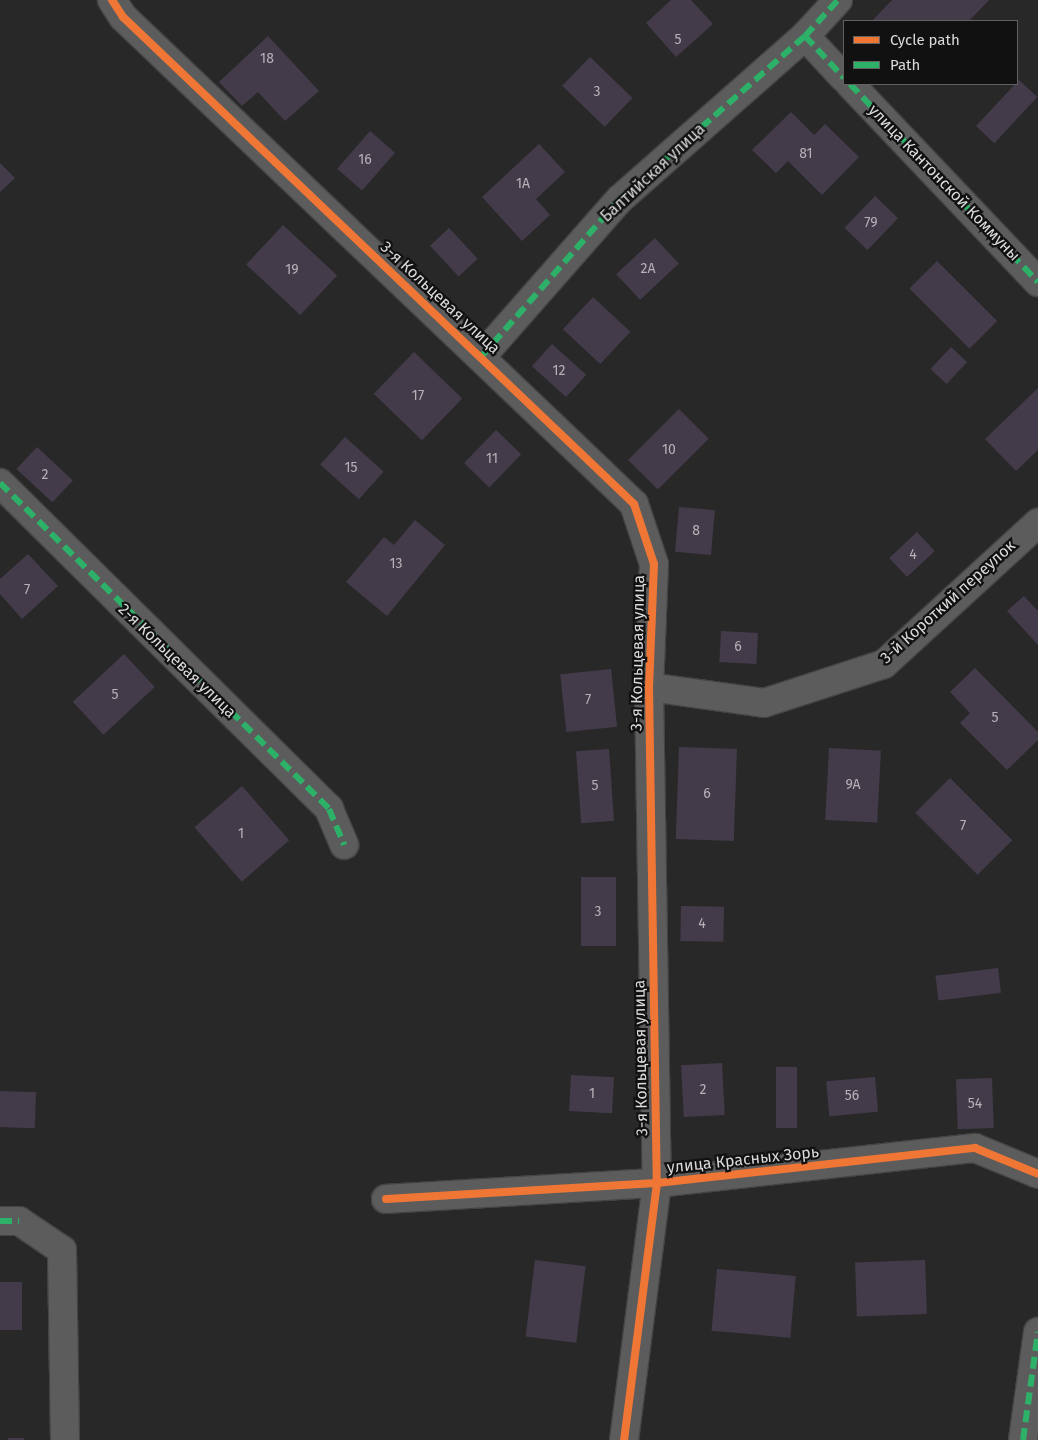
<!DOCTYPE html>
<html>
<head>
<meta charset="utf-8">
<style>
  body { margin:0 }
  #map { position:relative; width:1038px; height:1440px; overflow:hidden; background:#292829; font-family:"Fira Sans",sans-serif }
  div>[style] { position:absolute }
  .building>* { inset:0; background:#433b4a; transform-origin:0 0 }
  .roads { filter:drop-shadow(1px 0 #454445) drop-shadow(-1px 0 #454445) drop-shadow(0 1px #454445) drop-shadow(0 -1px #454445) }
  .minor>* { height:28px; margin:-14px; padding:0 14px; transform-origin:14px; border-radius:14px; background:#5c5c5c }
  .quiet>* { height:6px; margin-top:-3px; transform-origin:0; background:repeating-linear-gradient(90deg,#2db169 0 12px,transparent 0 18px) }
  .cycleway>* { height:8px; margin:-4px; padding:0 4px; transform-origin:4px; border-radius:4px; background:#f07635 }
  span { translate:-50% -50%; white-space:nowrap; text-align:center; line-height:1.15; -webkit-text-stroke:4.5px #111112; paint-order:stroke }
  .number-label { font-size:14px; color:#b4b2b7 }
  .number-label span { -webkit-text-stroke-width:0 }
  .street-label { font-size:16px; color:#dad9db }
  .legend { position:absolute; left:843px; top:20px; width:175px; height:65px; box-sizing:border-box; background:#111112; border:1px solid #616162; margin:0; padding:6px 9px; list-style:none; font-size:15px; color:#dad9db }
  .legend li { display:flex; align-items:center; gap:10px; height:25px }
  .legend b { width:25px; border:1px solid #616162 }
</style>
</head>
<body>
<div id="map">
  <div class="building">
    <i style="clip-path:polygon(671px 0,691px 0,713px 24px,676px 57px,646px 23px)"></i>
    <i style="clip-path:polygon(892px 0,989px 0,969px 21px,872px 21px)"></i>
    <i style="clip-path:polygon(268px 36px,319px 91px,285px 121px,258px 92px,242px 106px,219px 82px)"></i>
    <i style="left:590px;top:57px;width:59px;height:40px;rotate:44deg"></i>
    <i style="left:1019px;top:80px;width:25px;height:63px;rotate:43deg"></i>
    <i style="clip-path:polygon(791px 112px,814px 135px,825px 124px,859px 157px,822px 195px,788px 161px,776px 173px,752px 150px)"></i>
    <i style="left:370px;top:131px;width:33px;height:50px;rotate:41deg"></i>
    <i style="clip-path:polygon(539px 144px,565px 172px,536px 199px,550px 215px,522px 241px,482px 197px)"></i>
    <i style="clip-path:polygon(0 163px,15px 178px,0 192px)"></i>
    <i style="left:875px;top:196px;width:32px;height:44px;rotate:44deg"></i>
    <i style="left:283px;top:225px;width:74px;height:54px;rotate:43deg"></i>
    <i style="left:449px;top:228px;width:42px;height:26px;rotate:47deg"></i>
    <i style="left:655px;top:238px;width:35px;height:53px;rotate:47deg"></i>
    <i style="left:937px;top:261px;width:85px;height:39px;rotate:45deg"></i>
    <i style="left:593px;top:297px;width:51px;height:44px;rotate:43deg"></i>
    <i style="left:552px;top:344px;width:46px;height:30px;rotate:42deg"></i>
    <i style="left:951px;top:347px;width:22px;height:30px;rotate:43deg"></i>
    <i style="left:414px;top:352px;width:67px;height:58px;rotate:44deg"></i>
    <i style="clip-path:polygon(1038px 388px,1038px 450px,1016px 471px,985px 439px)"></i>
    <i style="left:679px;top:409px;width:42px;height:72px;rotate:45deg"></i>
    <i style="left:496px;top:430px;width:35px;height:46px;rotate:44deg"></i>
    <i style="left:345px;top:437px;width:52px;height:37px;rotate:42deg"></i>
    <i style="left:37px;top:447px;width:49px;height:30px;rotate:43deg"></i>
    <i style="left:679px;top:507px;width:36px;height:45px;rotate:5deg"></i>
    <i style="clip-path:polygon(415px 520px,445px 545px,387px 616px,346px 582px,384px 537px,394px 545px)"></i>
    <i style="left:917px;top:532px;width:26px;height:38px;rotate:47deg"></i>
    <i style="clip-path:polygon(28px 554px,58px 586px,22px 619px,0 594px,0 579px)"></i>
    <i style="clip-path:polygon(1024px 596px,1038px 611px,1038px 645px,1007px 611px)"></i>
    <i style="left:721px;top:631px;width:37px;height:31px;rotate:3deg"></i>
    <i style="left:124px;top:654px;width:45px;height:70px;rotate:47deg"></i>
    <i style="clip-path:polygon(975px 668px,1038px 732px,1038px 740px,1007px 770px,960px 723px,970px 713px,950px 692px)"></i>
    <i style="left:611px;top:669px;width:58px;height:51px;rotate:84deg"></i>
    <i style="left:679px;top:747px;width:58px;height:92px;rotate:2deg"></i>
    <i style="left:829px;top:748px;width:52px;height:72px;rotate:3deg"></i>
    <i style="left:609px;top:749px;width:72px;height:33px;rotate:86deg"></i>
    <i style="left:950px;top:778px;width:88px;height:49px;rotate:45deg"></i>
    <i style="left:242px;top:786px;width:72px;height:63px;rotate:49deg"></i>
    <i style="left:616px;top:877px;width:69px;height:35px;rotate:90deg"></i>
    <i style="left:681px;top:906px;width:43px;height:35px;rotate:1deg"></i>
    <i style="left:998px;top:968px;width:25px;height:63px;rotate:83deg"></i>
    <i style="left:722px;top:1063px;width:52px;height:41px;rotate:87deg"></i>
    <i style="left:776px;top:1067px;width:21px;height:61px"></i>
    <i style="left:571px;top:1075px;width:43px;height:36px;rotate:3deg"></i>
    <i style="left:875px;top:1077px;width:35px;height:49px;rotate:85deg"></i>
    <i style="left:992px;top:1078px;width:50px;height:36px;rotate:88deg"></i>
    <i style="left:0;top:1091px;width:36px;height:36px;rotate:2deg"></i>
    <i style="left:535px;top:1260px;width:51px;height:77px;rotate:7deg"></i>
    <i style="left:925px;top:1260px;width:54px;height:70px;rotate:88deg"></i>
    <i style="left:717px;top:1269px;width:79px;height:62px;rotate:5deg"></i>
    <i style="left:0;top:1282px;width:22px;height:48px"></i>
    <i style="left:8px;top:1438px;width:16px;height:2px"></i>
  </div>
  <div class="roads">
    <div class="minor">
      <i style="left:112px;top:0;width:20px;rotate:57deg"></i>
      <i style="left:123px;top:17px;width:706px;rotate:43.62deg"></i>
      <i style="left:634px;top:504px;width:63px;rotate:71.6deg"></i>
      <i style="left:654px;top:564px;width:123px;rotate:92.3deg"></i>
      <i style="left:649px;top:687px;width:496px;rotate:89.1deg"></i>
      <i style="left:657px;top:1183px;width:259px;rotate:97.3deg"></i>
      <i style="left:805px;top:36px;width:57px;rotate:47.1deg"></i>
      <i style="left:850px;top:84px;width:273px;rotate:46.5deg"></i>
      <i style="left:481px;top:357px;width:210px;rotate:-48.7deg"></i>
      <i style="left:620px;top:199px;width:247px;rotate:-41.4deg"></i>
      <i style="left:805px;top:36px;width:49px;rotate:-47.5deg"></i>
      <i style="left:0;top:483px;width:463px;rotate:44.7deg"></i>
      <i style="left:329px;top:809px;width:39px;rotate:67deg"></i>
      <i style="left:649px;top:687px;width:116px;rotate:7.9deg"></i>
      <i style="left:764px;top:703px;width:126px;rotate:-18deg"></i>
      <i style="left:884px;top:664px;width:209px;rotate:-42.5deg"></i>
      <i style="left:386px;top:1199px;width:271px;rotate:-3.4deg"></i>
      <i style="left:657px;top:1183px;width:320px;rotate:-6.3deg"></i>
      <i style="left:975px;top:1148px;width:68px;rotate:22.4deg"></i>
      <i style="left:0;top:1221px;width:19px"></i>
      <i style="left:19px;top:1221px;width:52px;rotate:34deg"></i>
      <i style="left:62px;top:1250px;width:190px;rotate:89.1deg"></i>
      <i style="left:1023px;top:1440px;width:109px;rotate:-82.1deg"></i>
    </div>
  </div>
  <div class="quiet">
    <i style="left:805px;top:36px;width:57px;rotate:47.1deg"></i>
    <i style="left:850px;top:84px;width:273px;rotate:46.5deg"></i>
    <i style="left:481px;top:357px;width:210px;rotate:-48.7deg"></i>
    <i style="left:620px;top:199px;width:247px;rotate:-41.4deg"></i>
    <i style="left:805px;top:36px;width:49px;rotate:-47.5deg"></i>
    <i style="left:0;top:483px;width:463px;rotate:44.7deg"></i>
    <i style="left:329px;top:809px;width:39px;rotate:67deg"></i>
    <i style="left:0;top:1221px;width:19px"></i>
    <i style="left:1023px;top:1440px;width:109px;rotate:-82.1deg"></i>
  </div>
  <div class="cycleway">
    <i style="left:112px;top:0;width:20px;rotate:57deg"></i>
    <i style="left:123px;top:17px;width:706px;rotate:43.62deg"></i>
    <i style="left:634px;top:504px;width:63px;rotate:71.6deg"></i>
    <i style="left:654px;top:564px;width:123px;rotate:92.3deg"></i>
    <i style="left:649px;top:687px;width:496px;rotate:89.1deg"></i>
    <i style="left:657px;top:1183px;width:259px;rotate:97.3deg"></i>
    <i style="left:386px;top:1199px;width:271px;rotate:-3.4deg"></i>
    <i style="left:657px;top:1183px;width:320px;rotate:-6.3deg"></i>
    <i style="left:975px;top:1148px;width:68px;rotate:22.4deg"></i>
  </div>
  <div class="number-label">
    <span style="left:678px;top:40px">5</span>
    <span style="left:267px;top:59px">18</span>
    <span style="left:597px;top:92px">3</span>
    <span style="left:806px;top:154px">81</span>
    <span style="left:365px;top:160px">16</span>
    <span style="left:523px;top:184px">1А</span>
    <span style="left:871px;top:223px">79</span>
    <span style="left:648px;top:269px">2А</span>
    <span style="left:292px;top:270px">19</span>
    <span style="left:559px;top:371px">12</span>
    <span style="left:418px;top:396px">17</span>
    <span style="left:669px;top:450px">10</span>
    <span style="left:492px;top:459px">11</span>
    <span style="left:351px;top:468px">15</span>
    <span style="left:45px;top:475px">2</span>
    <span style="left:696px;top:531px">8</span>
    <span style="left:913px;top:555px">4</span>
    <span style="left:396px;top:564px">13</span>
    <span style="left:27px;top:590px">7</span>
    <span style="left:738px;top:647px">6</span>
    <span style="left:115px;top:695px">5</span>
    <span style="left:588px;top:700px">7</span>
    <span style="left:995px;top:718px">5</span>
    <span style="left:853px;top:785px">9А</span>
    <span style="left:595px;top:786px">5</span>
    <span style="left:707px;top:794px">6</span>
    <span style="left:963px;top:826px">7</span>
    <span style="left:241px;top:834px">1</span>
    <span style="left:598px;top:912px">3</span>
    <span style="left:702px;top:924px">4</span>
    <span style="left:703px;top:1090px">2</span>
    <span style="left:592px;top:1094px">1</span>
    <span style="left:852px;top:1096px">56</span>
    <span style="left:975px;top:1104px">54</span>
  </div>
  <div class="street-label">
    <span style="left:653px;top:173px;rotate:-43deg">Балтийская улица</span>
    <span style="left:944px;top:183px;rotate:46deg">улица Кантонской Коммуны</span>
    <span style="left:440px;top:298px;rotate:43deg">3-я Кольцевая улица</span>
    <span style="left:948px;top:602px;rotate:-42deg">3-й Короткий переулок</span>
    <span style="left:638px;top:653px;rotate:-89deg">3-я Кольцевая улица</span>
    <span style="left:177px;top:661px;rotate:44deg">2-я Кольцевая улица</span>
    <span style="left:641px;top:1058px;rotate:-91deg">3-я Кольцевая улица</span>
    <span style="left:743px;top:1160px;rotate:-6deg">улица Красных Зорь</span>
  </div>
  <ul class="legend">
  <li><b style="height:6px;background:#f07635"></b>Cycle path</li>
  <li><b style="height:6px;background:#2db169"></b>Path</li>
  </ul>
</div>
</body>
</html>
